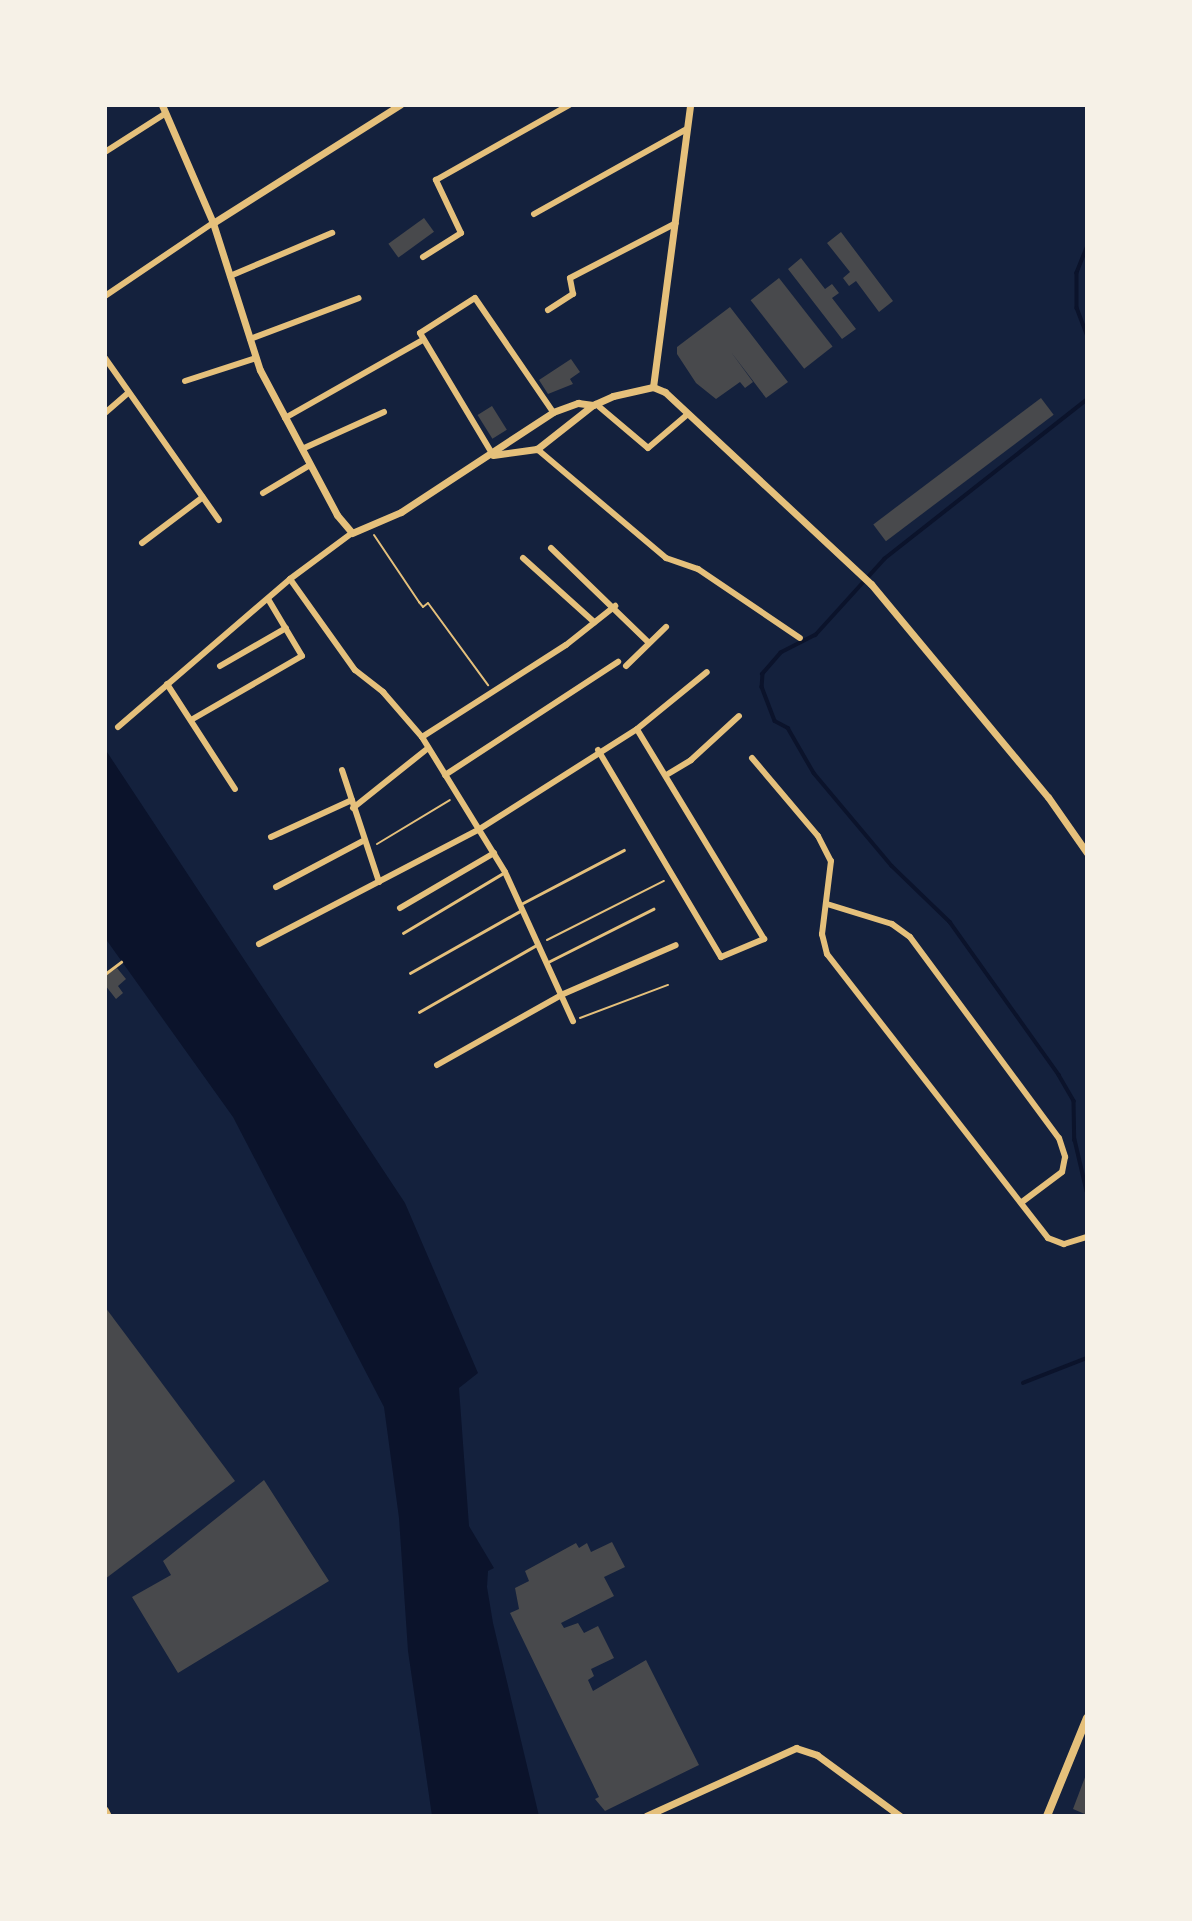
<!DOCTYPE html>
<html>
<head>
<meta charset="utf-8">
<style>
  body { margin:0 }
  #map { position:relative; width:1192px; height:1921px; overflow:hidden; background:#14213d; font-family:"PT Sans Narrow",sans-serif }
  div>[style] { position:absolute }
  .water>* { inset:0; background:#0b132b }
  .stream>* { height:3.5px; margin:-1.75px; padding:0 1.75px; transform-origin:1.75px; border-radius:1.75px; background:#0b132b }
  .building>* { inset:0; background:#48494c; transform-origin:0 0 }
  .path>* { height:2px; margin:-1px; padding:0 1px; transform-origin:1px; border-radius:1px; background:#e5c07b }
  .service>* { height:2.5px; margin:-1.25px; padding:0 1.25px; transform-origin:1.25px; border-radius:1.25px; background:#e5c07b }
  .minor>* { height:6px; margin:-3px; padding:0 3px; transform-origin:3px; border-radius:3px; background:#e5c07b }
  .tertiary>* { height:7px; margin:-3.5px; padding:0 3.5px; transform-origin:3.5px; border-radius:3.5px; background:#e5c07b }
  .secondary>* { height:8px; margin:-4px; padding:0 4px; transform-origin:4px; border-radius:4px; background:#e5c07b }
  span { translate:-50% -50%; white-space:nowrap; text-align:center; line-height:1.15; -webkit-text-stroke:5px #f6f1e7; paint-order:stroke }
  .frame { position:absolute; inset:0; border:107px solid #f6f1e7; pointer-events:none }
</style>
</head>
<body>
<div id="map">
  <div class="water">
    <i style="clip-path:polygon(105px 749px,405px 1203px,478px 1373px,459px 1388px,469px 1526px,494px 1568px,488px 1571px,487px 1587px,493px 1623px,539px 1816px,432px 1816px,408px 1651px,399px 1518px,384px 1407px,233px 1117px,105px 938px)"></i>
  </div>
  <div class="stream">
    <i style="left:1087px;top:248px;width:27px;rotate:112deg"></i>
    <i style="left:1077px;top:273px;width:35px;rotate:90deg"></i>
    <i style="left:1077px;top:308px;width:28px;rotate:69deg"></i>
    <i style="left:1087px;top:400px;width:257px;rotate:141.8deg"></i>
    <i style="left:885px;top:559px;width:103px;rotate:132.2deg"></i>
    <i style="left:816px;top:635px;width:39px;rotate:153deg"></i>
    <i style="left:781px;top:653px;width:28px;rotate:131deg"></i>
    <i style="left:763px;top:674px;width:13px;rotate:94deg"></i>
    <i style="left:762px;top:687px;width:36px;rotate:69deg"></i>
    <i style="left:775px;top:721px;width:15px;rotate:28deg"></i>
    <i style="left:788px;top:728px;width:52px;rotate:60deg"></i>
    <i style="left:814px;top:773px;width:121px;rotate:50deg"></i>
    <i style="left:892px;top:866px;width:81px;rotate:44deg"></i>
    <i style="left:950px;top:922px;width:188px;rotate:54.5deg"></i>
    <i style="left:1059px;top:1075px;width:30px;rotate:60deg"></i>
    <i style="left:1074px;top:1101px;width:39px;rotate:89deg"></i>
    <i style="left:1075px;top:1140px;width:52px;rotate:76.8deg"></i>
    <i style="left:1023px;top:1383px;width:69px;rotate:-21.3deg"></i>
  </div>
  <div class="building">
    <i style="left:424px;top:218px;width:17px;height:44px;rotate:54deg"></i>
    <i style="clip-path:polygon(841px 232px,893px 301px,879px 312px,856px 281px,849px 286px,843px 278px,850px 272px,827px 243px)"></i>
    <i style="clip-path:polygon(801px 258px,825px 289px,832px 284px,839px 293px,832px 298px,856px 329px,842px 339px,788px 269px)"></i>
    <i style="left:779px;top:278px;width:87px;height:36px;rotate:52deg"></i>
    <i style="clip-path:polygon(730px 307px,788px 382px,766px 398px,731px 352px,753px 382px,745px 388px,740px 382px,716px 399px,696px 383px,677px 354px,677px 347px)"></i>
    <i style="clip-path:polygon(571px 359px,580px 372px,570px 379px,573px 384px,548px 394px,539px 380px)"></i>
    <i style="left:1041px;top:398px;width:21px;height:210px;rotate:53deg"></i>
    <i style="left:492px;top:406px;width:28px;height:17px;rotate:58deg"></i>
    <i style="clip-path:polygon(117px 968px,126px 979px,118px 986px,123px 993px,116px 999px,105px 985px,105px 976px)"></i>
    <i style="clip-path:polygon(105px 1307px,235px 1481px,105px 1579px)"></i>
    <i style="clip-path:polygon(264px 1480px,329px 1581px,178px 1673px,132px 1597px,171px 1575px,163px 1561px)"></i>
    <i style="clip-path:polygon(612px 1542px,625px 1567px,604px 1577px,614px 1596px,561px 1623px,564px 1628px,578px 1623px,584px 1633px,598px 1626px,614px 1658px,591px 1669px,594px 1676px,588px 1680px,593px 1691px,646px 1660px,699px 1765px,605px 1811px,595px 1799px,599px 1797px,510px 1613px,519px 1609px,515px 1588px,529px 1581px,525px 1571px,576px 1543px,579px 1548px,587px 1543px,591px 1552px)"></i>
    <i style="clip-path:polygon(1087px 1772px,1087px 1815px,1073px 1809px)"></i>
  </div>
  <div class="path">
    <i style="left:374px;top:535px;width:81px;rotate:56.1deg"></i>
    <i style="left:419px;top:602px;width:6px;rotate:51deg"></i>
    <i style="left:423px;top:607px;width:6px;rotate:-39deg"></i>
    <i style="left:428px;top:603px;width:102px;rotate:53.8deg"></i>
    <i style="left:377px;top:844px;width:85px;rotate:-31.1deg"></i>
    <i style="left:547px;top:940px;width:131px;rotate:-26.8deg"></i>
    <i style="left:580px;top:1018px;width:94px;rotate:-20.6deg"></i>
  </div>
  <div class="service">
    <i style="left:521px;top:904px;width:116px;rotate:-27.7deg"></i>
    <i style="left:403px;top:933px;width:119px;rotate:-30.9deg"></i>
    <i style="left:548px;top:962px;width:118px;rotate:-26.8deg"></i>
    <i style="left:410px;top:973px;width:126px;rotate:-29.4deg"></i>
    <i style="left:105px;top:974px;width:20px;rotate:-37deg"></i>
    <i style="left:419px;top:1012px;width:137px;rotate:-29.7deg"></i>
  </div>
  <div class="minor">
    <i style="left:105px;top:152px;width:72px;rotate:-32.6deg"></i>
    <i style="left:534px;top:214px;width:175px;rotate:-29.1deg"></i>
    <i style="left:423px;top:257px;width:45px;rotate:-32.3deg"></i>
    <i style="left:461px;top:233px;width:59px;rotate:-115.3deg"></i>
    <i style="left:436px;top:180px;width:153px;rotate:-29.4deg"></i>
    <i style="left:230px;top:276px;width:111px;rotate:-22.9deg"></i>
    <i style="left:105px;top:296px;width:130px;rotate:-34.1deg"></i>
    <i style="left:548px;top:310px;width:30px;rotate:-33deg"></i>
    <i style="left:573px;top:294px;width:16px;rotate:-101deg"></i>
    <i style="left:570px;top:278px;width:119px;rotate:-27.4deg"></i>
    <i style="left:250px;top:339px;width:116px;rotate:-20.6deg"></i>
    <i style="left:105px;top:358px;width:198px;rotate:54.9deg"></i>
    <i style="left:185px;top:381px;width:75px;rotate:-17.9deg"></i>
    <i style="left:596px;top:404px;width:68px;rotate:40.2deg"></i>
    <i style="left:648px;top:448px;width:52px;rotate:-40.4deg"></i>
    <i style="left:105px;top:413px;width:29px;rotate:-41deg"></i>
    <i style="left:285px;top:418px;width:159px;rotate:-29.5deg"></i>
    <i style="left:302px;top:449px;width:90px;rotate:-24.3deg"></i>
    <i style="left:537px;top:449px;width:169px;rotate:40.2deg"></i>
    <i style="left:666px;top:558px;width:34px;rotate:19deg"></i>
    <i style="left:698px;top:569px;width:123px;rotate:34.1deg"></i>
    <i style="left:493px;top:455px;width:142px;rotate:-120.9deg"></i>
    <i style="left:420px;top:333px;width:65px;rotate:-32.5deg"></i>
    <i style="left:475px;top:298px;width:138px;rotate:55.6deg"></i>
    <i style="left:263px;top:493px;width:55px;rotate:-30.8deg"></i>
    <i style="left:142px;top:543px;width:76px;rotate:-37deg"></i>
    <i style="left:551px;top:548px;width:136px;rotate:44.1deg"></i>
    <i style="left:523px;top:558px;width:96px;rotate:42deg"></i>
    <i style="left:290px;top:579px;width:112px;rotate:54.5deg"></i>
    <i style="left:355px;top:670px;width:36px;rotate:38deg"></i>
    <i style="left:383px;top:692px;width:60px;rotate:49.1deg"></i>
    <i style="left:422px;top:737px;width:158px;rotate:58.4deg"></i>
    <i style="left:505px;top:872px;width:164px;rotate:65.5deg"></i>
    <i style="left:220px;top:666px;width:76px;rotate:-29.9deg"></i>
    <i style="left:626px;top:666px;width:56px;rotate:-44.3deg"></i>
    <i style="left:167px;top:684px;width:125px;rotate:57.1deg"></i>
    <i style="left:191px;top:720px;width:128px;rotate:-30deg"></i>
    <i style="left:302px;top:656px;width:66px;rotate:-120.8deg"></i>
    <i style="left:118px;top:727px;width:227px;rotate:-40.7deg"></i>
    <i style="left:290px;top:579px;width:77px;rotate:-36.6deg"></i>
    <i style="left:422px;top:737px;width:171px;rotate:-32.6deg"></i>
    <i style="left:566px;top:645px;width:63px;rotate:-38.5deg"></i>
    <i style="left:598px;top:750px;width:241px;rotate:59.3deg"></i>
    <i style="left:721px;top:957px;width:47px;rotate:-22.7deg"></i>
    <i style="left:764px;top:939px;width:245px;rotate:-121.2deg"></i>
    <i style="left:752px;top:758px;width:102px;rotate:49.8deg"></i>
    <i style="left:818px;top:836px;width:28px;rotate:63deg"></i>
    <i style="left:831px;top:861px;width:74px;rotate:97deg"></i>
    <i style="left:822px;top:934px;width:21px;rotate:76deg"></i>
    <i style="left:827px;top:954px;width:360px;rotate:52.1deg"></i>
    <i style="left:1048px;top:1238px;width:17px;rotate:21deg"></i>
    <i style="left:1064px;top:1244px;width:24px;rotate:-17deg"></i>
    <i style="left:342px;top:770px;width:118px;rotate:71.7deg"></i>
    <i style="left:668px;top:774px;width:27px;rotate:-31deg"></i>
    <i style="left:691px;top:760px;width:65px;rotate:-42.5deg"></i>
    <i style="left:445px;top:775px;width:207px;rotate:-33.2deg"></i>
    <i style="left:353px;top:808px;width:95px;rotate:-38.6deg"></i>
    <i style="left:271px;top:837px;width:89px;rotate:-24.6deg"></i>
    <i style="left:276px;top:887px;width:98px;rotate:-27.9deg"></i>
    <i style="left:827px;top:904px;width:68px;rotate:17.1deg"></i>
    <i style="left:892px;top:924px;width:22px;rotate:36deg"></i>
    <i style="left:910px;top:937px;width:250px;rotate:53.5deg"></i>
    <i style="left:1059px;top:1138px;width:20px;rotate:72deg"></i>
    <i style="left:1065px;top:1157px;width:15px;rotate:101deg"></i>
    <i style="left:1062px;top:1172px;width:50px;rotate:143.1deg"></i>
    <i style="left:400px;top:908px;width:109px;rotate:-30.3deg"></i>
    <i style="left:259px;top:944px;width:247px;rotate:-27.5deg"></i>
    <i style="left:478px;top:830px;width:188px;rotate:-32.4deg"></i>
    <i style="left:637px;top:729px;width:90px;rotate:-39.2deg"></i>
    <i style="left:437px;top:1065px;width:142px;rotate:-29.4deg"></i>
    <i style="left:561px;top:995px;width:125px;rotate:-23.5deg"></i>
  </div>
  <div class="tertiary">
    <i style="left:162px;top:105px;width:129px;rotate:66.6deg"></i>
    <i style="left:213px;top:223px;width:154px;rotate:72.3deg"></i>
    <i style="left:260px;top:370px;width:164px;rotate:62deg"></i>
    <i style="left:337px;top:515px;width:23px;rotate:50deg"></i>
    <i style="left:352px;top:533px;width:53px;rotate:-23.2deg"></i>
    <i style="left:401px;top:512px;width:182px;rotate:-33.3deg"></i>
    <i style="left:553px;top:412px;width:27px;rotate:-20deg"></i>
    <i style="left:578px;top:403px;width:15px;rotate:8deg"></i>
    <i style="left:213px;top:223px;width:221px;rotate:-32.3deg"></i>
    <i style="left:653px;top:387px;width:284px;rotate:-82.5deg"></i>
    <i style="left:493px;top:455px;width:44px;rotate:-7.8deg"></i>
    <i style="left:537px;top:449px;width:71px;rotate:-38.2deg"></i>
    <i style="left:593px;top:405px;width:22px;rotate:-24deg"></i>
    <i style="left:613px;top:396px;width:41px;rotate:-12.7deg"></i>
    <i style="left:653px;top:387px;width:13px;rotate:23deg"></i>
    <i style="left:665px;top:392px;width:282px;rotate:43deg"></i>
    <i style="left:871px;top:584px;width:277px;rotate:50.3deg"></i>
    <i style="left:1048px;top:797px;width:68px;rotate:55.1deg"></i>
    <i style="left:105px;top:1810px;width:7px;rotate:63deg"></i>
    <i style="left:646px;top:1816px;width:165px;rotate:-24.4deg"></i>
    <i style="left:796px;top:1748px;width:22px;rotate:18deg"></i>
    <i style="left:817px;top:1755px;width:103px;rotate:36.3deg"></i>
  </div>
  <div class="secondary">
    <i style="left:1047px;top:1816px;width:106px;rotate:-67.8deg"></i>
  </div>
  <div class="frame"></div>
</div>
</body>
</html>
